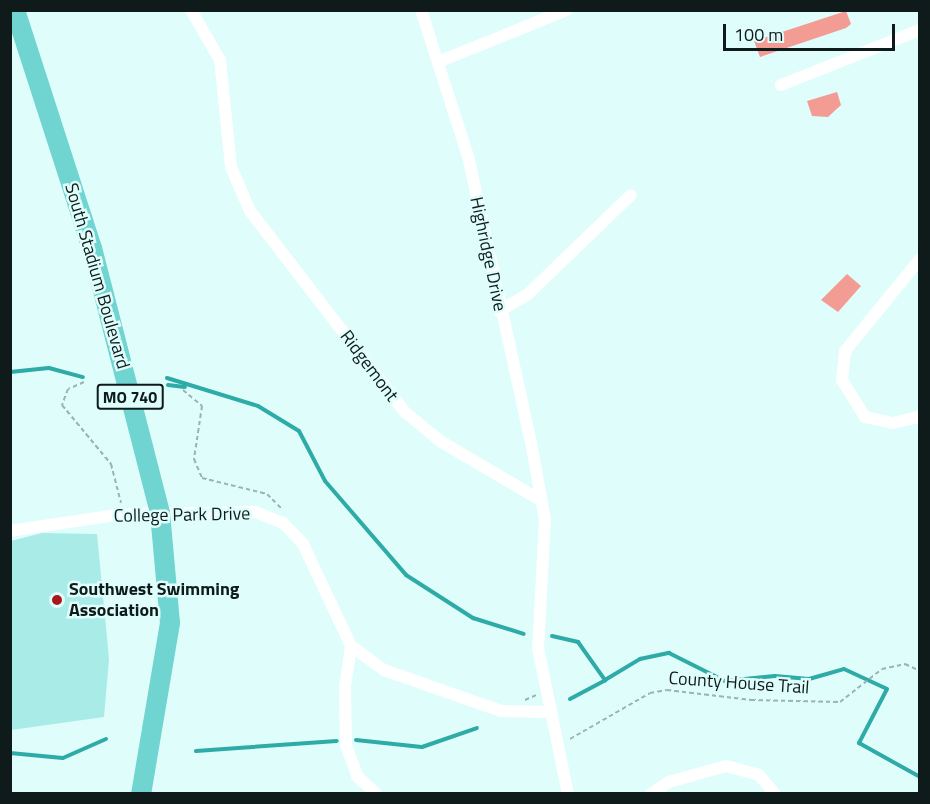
<!DOCTYPE html>
<html>
<head>
<meta charset="utf-8">
<style>
  body { margin:0 }
  #map { position:relative; width:930px; height:804px; overflow:hidden; background:#defdfb; font-family:"Titillium Web",sans-serif }
  div>[style] { position:absolute }
  .green>* { inset:0; background:#a9ebe7 }
  .stream>* { height:4px; margin:-2px; padding:0 2px; transform-origin:2px; border-radius:2px; background:#2eaba6 }
  .building>* { inset:0; background:#f29c93 }
  .path>* { height:2px; margin-top:-1px; transform-origin:0; background:repeating-linear-gradient(90deg,#9bb3b2 0 4.5px,transparent 0 7.5px) }
  .minor>* { height:12px; margin:-6px; padding:0 6px; transform-origin:6px; border-radius:6px; background:#fff }
  .primary>* { height:20px; margin:-10px; padding:0 10px; transform-origin:10px; border-radius:10px; background:#70d4d1 }
  .dots>* { width:16px; height:16px; translate:-50% -50%; box-sizing:border-box; border:3px solid #defdfb; border-radius:50% }
  span { translate:-50% -50%; white-space:nowrap; text-align:center; line-height:1.15; -webkit-text-stroke:5px #defdfb; paint-order:stroke }
  .shield-label span { padding:2px 4px; background:#defdfb; border:2px solid; border-radius:4px; -webkit-text-stroke-width:0 }
  .shield-label { font-size:16px; color:#0f1a1a; font-weight:700 }
  .street-label { font-size:18px; color:#0f1a1a }
  .poi-label { font-size:18px; color:#0f1a1a; font-weight:700 }
  .left { translate:0 -50%; text-align:left }
  .frame { position:absolute; inset:0; border:12px solid #0f1a1a; pointer-events:none }
  .scale { position:absolute; left:723px; top:24px; width:172px; height:27px; box-sizing:border-box; border:3px solid #0f1a1a; border-top:0; padding-left:8px; font-size:18px; line-height:21px; white-space:nowrap; color:#0f1a1a; -webkit-text-stroke:4px #defdfb; paint-order:stroke }
</style>
</head>
<body>
<div id="map">
  <div class="green">
    <i style="clip-path:polygon(42px 533px,97px 534px,109px 659px,104px 717px,11px 730px,11px 541px)"></i>
  </div>
  <div class="stream">
    <i style="left:10px;top:372px;width:39px;rotate:-6deg"></i>
    <i style="left:49px;top:368px;width:35px;rotate:15deg"></i>
    <i style="left:167px;top:378px;width:95px;rotate:17.1deg"></i>
    <i style="left:258px;top:406px;width:48px;rotate:31.4deg"></i>
    <i style="left:299px;top:431px;width:56px;rotate:62.5deg"></i>
    <i style="left:325px;top:481px;width:124px;rotate:49.2deg"></i>
    <i style="left:406px;top:575px;width:80px;rotate:32.7deg"></i>
    <i style="left:473px;top:618px;width:53px;rotate:17.4deg"></i>
    <i style="left:168px;top:385px;width:17px;rotate:7deg"></i>
    <i style="left:552px;top:636px;width:27px;rotate:13deg"></i>
    <i style="left:578px;top:642px;width:47px;rotate:54.6deg"></i>
    <i style="left:605px;top:680px;width:41px;rotate:-31deg"></i>
    <i style="left:640px;top:659px;width:30px;rotate:-12deg"></i>
    <i style="left:669px;top:653px;width:63px;rotate:26.6deg"></i>
    <i style="left:725px;top:681px;width:50px;rotate:-5.7deg"></i>
    <i style="left:775px;top:676px;width:34px;rotate:5deg"></i>
    <i style="left:809px;top:679px;width:36px;rotate:-16deg"></i>
    <i style="left:844px;top:669px;width:47px;rotate:24.9deg"></i>
    <i style="left:887px;top:689px;width:61px;rotate:117.4deg"></i>
    <i style="left:859px;top:743px;width:70px;rotate:29.1deg"></i>
    <i style="left:570px;top:699px;width:40px;rotate:-28deg"></i>
    <i style="left:356px;top:740px;width:66px;rotate:6.1deg"></i>
    <i style="left:422px;top:747px;width:58px;rotate:-19.1deg"></i>
    <i style="left:196px;top:751px;width:141px;rotate:-4.1deg"></i>
    <i style="left:10px;top:753px;width:53px;rotate:5.4deg"></i>
    <i style="left:63px;top:758px;width:47px;rotate:-23.8deg"></i>
  </div>
  <div class="building">
    <i style="clip-path:polygon(846px 11px,851px 24px,846px 28px,760px 57px,754px 41px)"></i>
    <i style="clip-path:polygon(837px 92px,841px 105px,828px 117px,812px 116px,807px 101px)"></i>
    <i style="clip-path:polygon(847px 274px,861px 286px,838px 312px,821px 300px)"></i>
  </div>
  <div class="path">
    <i style="left:84px;top:382px;width:17px;rotate:156deg"></i>
    <i style="left:68px;top:389px;width:17px;rotate:111deg"></i>
    <i style="left:62px;top:405px;width:77px;rotate:50.3deg"></i>
    <i style="left:111px;top:464px;width:40px;rotate:75.6deg"></i>
    <i style="left:183px;top:390px;width:25px;rotate:40deg"></i>
    <i style="left:202px;top:406px;width:54px;rotate:98.6deg"></i>
    <i style="left:194px;top:459px;width:21px;rotate:67deg"></i>
    <i style="left:202px;top:478px;width:67px;rotate:13.8deg"></i>
    <i style="left:267px;top:494px;width:21px;rotate:45deg"></i>
    <i style="left:525px;top:700px;width:12px;rotate:-24deg"></i>
    <i style="left:570px;top:739px;width:92px;rotate:-29.9deg"></i>
    <i style="left:650px;top:693px;width:17px;rotate:-10deg"></i>
    <i style="left:667px;top:690px;width:85px;rotate:6.8deg"></i>
    <i style="left:751px;top:700px;width:89px;rotate:1.3deg"></i>
    <i style="left:840px;top:702px;width:53px;rotate:-38.2deg"></i>
    <i style="left:882px;top:669px;width:24px;rotate:-12deg"></i>
    <i style="left:905px;top:664px;width:17px;rotate:25deg"></i>
  </div>
  <div class="minor">
    <i style="left:191px;top:10px;width:58px;rotate:59.9deg"></i>
    <i style="left:220px;top:60px;width:108px;rotate:84.1deg"></i>
    <i style="left:231px;top:167px;width:48px;rotate:66.6deg"></i>
    <i style="left:250px;top:211px;width:254px;rotate:52.4deg"></i>
    <i style="left:405px;top:412px;width:45px;rotate:39.6deg"></i>
    <i style="left:440px;top:441px;width:118px;rotate:30.5deg"></i>
    <i style="left:421px;top:10px;width:153px;rotate:72.2deg"></i>
    <i style="left:468px;top:156px;width:293px;rotate:77.6deg"></i>
    <i style="left:531px;top:442px;width:79px;rotate:79.8deg"></i>
    <i style="left:545px;top:520px;width:128px;rotate:93.1deg"></i>
    <i style="left:538px;top:648px;width:149px;rotate:78.4deg"></i>
    <i style="left:438px;top:62px;width:139px;rotate:-22deg"></i>
    <i style="left:781px;top:85px;width:149px;rotate:-21.6deg"></i>
    <i style="left:920px;top:259px;width:119px;rotate:129.2deg"></i>
    <i style="left:845px;top:351px;width:29px;rotate:96deg"></i>
    <i style="left:842px;top:380px;width:44px;rotate:58.1deg"></i>
    <i style="left:865px;top:417px;width:29px;rotate:12deg"></i>
    <i style="left:893px;top:423px;width:28px;rotate:-13deg"></i>
    <i style="left:499px;top:311px;width:32px;rotate:-30deg"></i>
    <i style="left:527px;top:295px;width:144px;rotate:-43.9deg"></i>
    <i style="left:10px;top:531px;width:113px;rotate:-8.6deg"></i>
    <i style="left:122px;top:514px;width:133px;rotate:-0.9deg"></i>
    <i style="left:255px;top:512px;width:30px;rotate:21deg"></i>
    <i style="left:283px;top:523px;width:29px;rotate:46deg"></i>
    <i style="left:303px;top:544px;width:113px;rotate:64.8deg"></i>
    <i style="left:351px;top:646px;width:41px;rotate:36deg"></i>
    <i style="left:384px;top:670px;width:124px;rotate:19.3deg"></i>
    <i style="left:501px;top:711px;width:50px;rotate:1.1deg"></i>
    <i style="left:351px;top:646px;width:41px;rotate:98.3deg"></i>
    <i style="left:345px;top:687px;width:58px;rotate:89deg"></i>
    <i style="left:346px;top:745px;width:33px;rotate:70deg"></i>
    <i style="left:357px;top:776px;width:26px;rotate:43deg"></i>
    <i style="left:651px;top:794px;width:22px;rotate:-34deg"></i>
    <i style="left:669px;top:782px;width:59px;rotate:-15.7deg"></i>
    <i style="left:726px;top:766px;width:34px;rotate:15deg"></i>
    <i style="left:759px;top:775px;width:25px;rotate:50deg"></i>
  </div>
  <div class="primary">
    <i style="left:15px;top:10px;width:250px;rotate:72.1deg"></i>
    <i style="left:92px;top:248px;width:274px;rotate:75.6deg"></i>
    <i style="left:160px;top:513px;width:110px;rotate:84.8deg"></i>
    <i style="left:170px;top:623px;width:173px;rotate:99.6deg"></i>
  </div>
  <div class="dots">
    <i style="left:57px;top:600px;background:#aa171b"></i>
  </div>
  <div class="shield-label">
    <span style="left:130px;top:397px">MO 740</span>
  </div>
  <div class="street-label">
    <span style="left:488px;top:254px;rotate:78deg">Highridge Drive</span>
    <span style="left:97px;top:276px;rotate:74deg">South Stadium Boulevard</span>
    <span style="left:369px;top:366px;rotate:53deg">Ridgemont</span>
    <span style="left:182px;top:515px;rotate:-1deg">College Park Drive</span>
    <span style="left:739px;top:683px;rotate:4deg">County House Trail</span>
  </div>
  <div class="poi-label">
    <span class="left" style="left:69px;top:600px">Southwest Swimming<br>Association</span>
  </div>
  <div class="frame"></div>
  <div class="scale">100 m</div>
</div>
</body>
</html>
